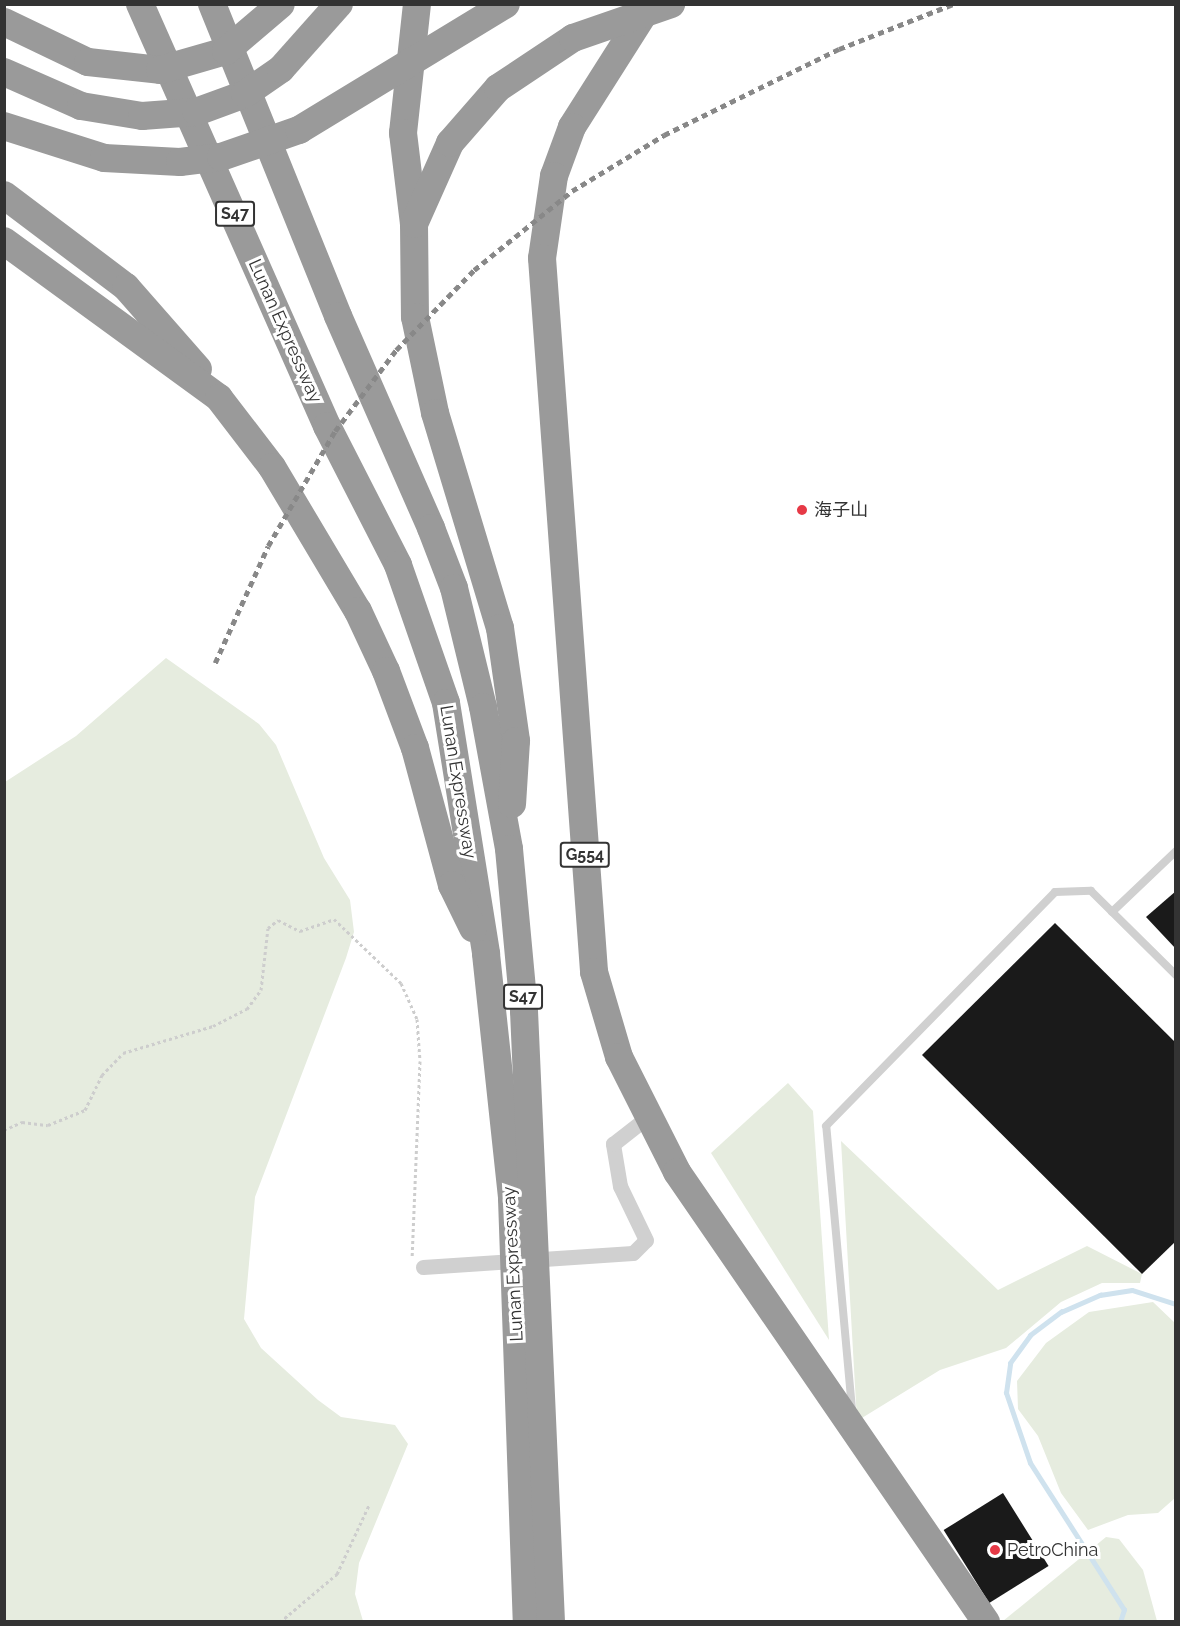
<!DOCTYPE html>
<html>
<head>
<meta charset="utf-8">
<style>
  body { margin:0 }
  #map { position:relative; width:1180px; height:1626px; overflow:hidden; background:#fff; font-family:Raleway,"Noto Sans SC",sans-serif }
  div>[style] { position:absolute }
  .green>* { inset:0; background:#e6ecdf }
  .stream>* { height:4.5px; margin:-2.25px; padding:0 2.25px; transform-origin:2.25px; border-radius:2.25px; background:#cfe2ee }
  .building>* { inset:0; background:#1a1a1a; transform-origin:0 0 }
  .path>* { height:3px; margin-top:-1.5px; transform-origin:0; background:repeating-linear-gradient(90deg,#cdcdcd 0 3px,transparent 0 6px) }
  .lane>* { height:8px; margin:-4px; padding:0 4px; transform-origin:4px; border-radius:4px; background:#d0d0d0 }
  .street>* { height:15px; margin:-7.5px; padding:0 7.5px; transform-origin:7.5px; border-radius:7.5px; background:#d0d0d0 }
  .highway>* { height:28px; margin:-14px; padding:0 14px; transform-origin:14px; border-radius:14px; background:#9a9a9a }
  .rail>* { height:4.5px; margin-top:-2.25px; transform-origin:0; background:repeating-linear-gradient(90deg,#888 0 6px,transparent 0 10.5px) }
  .dots>* { width:16px; height:16px; translate:-50% -50%; box-sizing:border-box; border:3px solid #fff; border-radius:50% }
  span { translate:-50% -50%; white-space:nowrap; text-align:center; line-height:1.15; -webkit-text-stroke:6px #fff; paint-order:stroke }
  .shield-label span { padding:2px 4px; background:#fff; border:2px solid; border-radius:4px; -webkit-text-stroke-width:0 }
  .shield-label { font-size:16px; color:#333; font-weight:700 }
  .street-label { font-size:18px; color:#333 }
  .poi-label { font-size:18px; color:#333 }
  .left { translate:0 -50%; text-align:left }
  .frame { position:absolute; inset:0; border:6px solid #333; pointer-events:none }
</style>
</head>
<body>
<div id="map">
  <div class="green">
    <i style="clip-path:polygon(166px 658px,259px 724px,276px 745px,324px 858px,350px 900px,354px 932px,346px 958px,255px 1197px,244px 1319px,261px 1348px,318px 1400px,341px 1417px,395px 1425px,408px 1444px,359px 1563px,355px 1594px,363px 1621px,5px 1621px,5px 782px,76px 736px)"></i>
    <i style="clip-path:polygon(788px 1083px,813px 1111px,829px 1340px,711px 1153px)"></i>
    <i style="clip-path:polygon(841px 1141px,998px 1290px,1087px 1246px,1142px 1274px,1140px 1283px,1102px 1283px,1061px 1302px,1006px 1348px,940px 1370px,857px 1421px)"></i>
    <i style="clip-path:polygon(1153px 1302px,1175px 1323px,1175px 1498px,1158px 1513px,1128px 1515px,1088px 1530px,1061px 1493px,1038px 1436px,1018px 1409px,1017px 1381px,1046px 1343px,1089px 1312px)"></i>
    <i style="clip-path:polygon(1106px 1537px,1119px 1539px,1143px 1570px,1157px 1621px,1003px 1621px)"></i>
  </div>
  <div class="stream">
    <i style="left:1120px;top:1622px;width:13px;rotate:-72deg"></i>
    <i style="left:1124px;top:1610px;width:174px;rotate:-122.6deg"></i>
    <i style="left:1030px;top:1463px;width:74px;rotate:-108.9deg"></i>
    <i style="left:1006px;top:1393px;width:30px;rotate:-82deg"></i>
    <i style="left:1010px;top:1363px;width:34px;rotate:-54deg"></i>
    <i style="left:1030px;top:1335px;width:39px;rotate:-37deg"></i>
    <i style="left:1061px;top:1312px;width:43px;rotate:-23.6deg"></i>
    <i style="left:1100px;top:1295px;width:32px;rotate:-9deg"></i>
    <i style="left:1132px;top:1290px;width:46px;rotate:17.7deg"></i>
  </div>
  <div class="building">
    <i style="clip-path:polygon(1176px 891px,1176px 949px,1146px 917px)"></i>
    <i style="clip-path:polygon(1055px 923px,1176px 1043px,1176px 1241px,1142px 1274px,922px 1055px)"></i>
    <i style="left:1003px;top:1493px;width:86px;height:70px;rotate:58deg"></i>
  </div>
  <div class="path">
    <i style="left:4px;top:1130px;width:20px;rotate:-24deg"></i>
    <i style="left:22px;top:1122px;width:26px;rotate:7deg"></i>
    <i style="left:48px;top:1125px;width:40px;rotate:-22deg"></i>
    <i style="left:85px;top:1110px;width:39px;rotate:-64deg"></i>
    <i style="left:102px;top:1075px;width:30px;rotate:-46deg"></i>
    <i style="left:123px;top:1053px;width:94px;rotate:-16.7deg"></i>
    <i style="left:213px;top:1026px;width:38px;rotate:-27deg"></i>
    <i style="left:247px;top:1009px;width:24px;rotate:-54deg"></i>
    <i style="left:261px;top:990px;width:62px;rotate:-83.6deg"></i>
    <i style="left:268px;top:928px;width:13px;rotate:-39deg"></i>
    <i style="left:278px;top:920px;width:25px;rotate:27deg"></i>
    <i style="left:300px;top:931px;width:36px;rotate:-19deg"></i>
    <i style="left:334px;top:919px;width:93px;rotate:43.7deg"></i>
    <i style="left:401px;top:983px;width:39px;rotate:66deg"></i>
    <i style="left:417px;top:1019px;width:42px;rotate:85.9deg"></i>
    <i style="left:420px;top:1061px;width:196px;rotate:92.3deg"></i>
    <i style="left:280px;top:1622px;width:75px;rotate:-40.1deg"></i>
    <i style="left:337px;top:1574px;width:76px;rotate:-65.1deg"></i>
  </div>
  <div class="lane">
    <i style="left:1112px;top:912px;width:88px;rotate:-43.6deg"></i>
    <i style="left:852px;top:1409px;width:284px;rotate:-95.2deg"></i>
    <i style="left:826px;top:1126px;width:327px;rotate:-45.6deg"></i>
    <i style="left:1055px;top:892px;width:36px;rotate:-2deg"></i>
    <i style="left:1091px;top:891px;width:120px;rotate:44.7deg"></i>
  </div>
  <div class="street">
    <i style="left:423px;top:1267px;width:210px;rotate:-3.8deg"></i>
    <i style="left:633px;top:1253px;width:18px;rotate:-45deg"></i>
    <i style="left:646px;top:1240px;width:60px;rotate:-115.7deg"></i>
    <i style="left:620px;top:1186px;width:43px;rotate:-99.5deg"></i>
    <i style="left:613px;top:1144px;width:42px;rotate:-38.2deg"></i>
  </div>
  <div class="highway">
    <i style="left:140px;top:4px;width:462px;rotate:66.1deg"></i>
    <i style="left:327px;top:426px;width:156px;rotate:62.9deg"></i>
    <i style="left:398px;top:565px;width:146px;rotate:70.8deg"></i>
    <i style="left:446px;top:703px;width:254px;rotate:80.9deg"></i>
    <i style="left:486px;top:954px;width:246px;rotate:83.9deg"></i>
    <i style="left:512px;top:1199px;width:423px;rotate:88deg"></i>
    <i style="left:212px;top:4px;width:336px;rotate:68deg"></i>
    <i style="left:338px;top:316px;width:232px;rotate:66.3deg"></i>
    <i style="left:431px;top:528px;width:64px;rotate:69deg"></i>
    <i style="left:454px;top:588px;width:122px;rotate:76.3deg"></i>
    <i style="left:483px;top:707px;width:144px;rotate:79.6deg"></i>
    <i style="left:509px;top:849px;width:163px;rotate:84.7deg"></i>
    <i style="left:524px;top:1011px;width:612px;rotate:87.47deg"></i>
    <i style="left:417px;top:4px;width:130px;rotate:96.2deg"></i>
    <i style="left:403px;top:133px;width:92px;rotate:83.1deg"></i>
    <i style="left:414px;top:224px;width:93px;rotate:89.4deg"></i>
    <i style="left:415px;top:317px;width:98px;rotate:78.2deg"></i>
    <i style="left:435px;top:413px;width:225px;rotate:73.2deg"></i>
    <i style="left:500px;top:628px;width:114px;rotate:81.9deg"></i>
    <i style="left:516px;top:741px;width:63px;rotate:93.6deg"></i>
    <i style="left:650px;top:4px;width:146px;rotate:122.4deg"></i>
    <i style="left:572px;top:127px;width:52px;rotate:110.2deg"></i>
    <i style="left:554px;top:176px;width:83px;rotate:98.3deg"></i>
    <i style="left:542px;top:258px;width:716px;rotate:85.83deg"></i>
    <i style="left:594px;top:972px;width:89px;rotate:73.6deg"></i>
    <i style="left:619px;top:1057px;width:129px;rotate:63.2deg"></i>
    <i style="left:677px;top:1172px;width:546px;rotate:55.52deg"></i>
    <i style="left:4px;top:22px;width:93px;rotate:25.5deg"></i>
    <i style="left:88px;top:62px;width:72px;rotate:6.3deg"></i>
    <i style="left:160px;top:70px;width:69px;rotate:-16.1deg"></i>
    <i style="left:226px;top:51px;width:72px;rotate:-40.5deg"></i>
    <i style="left:4px;top:72px;width:84px;rotate:23.8deg"></i>
    <i style="left:81px;top:106px;width:62px;rotate:9.3deg"></i>
    <i style="left:142px;top:116px;width:54px;rotate:-4.2deg"></i>
    <i style="left:196px;top:112px;width:52px;rotate:-20.2deg"></i>
    <i style="left:245px;top:94px;width:44px;rotate:-34.8deg"></i>
    <i style="left:281px;top:69px;width:87px;rotate:-48.3deg"></i>
    <i style="left:4px;top:126px;width:105px;rotate:17.7deg"></i>
    <i style="left:104px;top:158px;width:76px;rotate:3deg"></i>
    <i style="left:180px;top:162px;width:41px;rotate:-7deg"></i>
    <i style="left:221px;top:157px;width:83px;rotate:-19.1deg"></i>
    <i style="left:299px;top:130px;width:242px;rotate:-31.3deg"></i>
    <i style="left:4px;top:195px;width:153px;rotate:37deg"></i>
    <i style="left:126px;top:287px;width:109px;rotate:48.7deg"></i>
    <i style="left:414px;top:224px;width:89px;rotate:-66deg"></i>
    <i style="left:450px;top:143px;width:73px;rotate:-48.9deg"></i>
    <i style="left:498px;top:88px;width:90px;rotate:-33.7deg"></i>
    <i style="left:573px;top:38px;width:104px;rotate:-19.1deg"></i>
    <i style="left:4px;top:241px;width:266px;rotate:36.1deg"></i>
    <i style="left:219px;top:398px;width:87px;rotate:52.5deg"></i>
    <i style="left:272px;top:467px;width:168px;rotate:59.2deg"></i>
    <i style="left:358px;top:611px;width:66px;rotate:65deg"></i>
    <i style="left:386px;top:671px;width:82px;rotate:69.4deg"></i>
    <i style="left:415px;top:748px;width:142px;rotate:74.9deg"></i>
    <i style="left:452px;top:885px;width:48px;rotate:64deg"></i>
  </div>
  <div class="rail">
    <i style="left:215px;top:663px;width:128px;rotate:-65.6deg"></i>
    <i style="left:268px;top:546px;width:133px;rotate:-59.8deg"></i>
    <i style="left:335px;top:431px;width:101px;rotate:-53deg"></i>
    <i style="left:396px;top:350px;width:112px;rotate:-45.7deg"></i>
    <i style="left:474px;top:270px;width:126px;rotate:-38.9deg"></i>
    <i style="left:572px;top:191px;width:108px;rotate:-31.3deg"></i>
    <i style="left:664px;top:135px;width:195px;rotate:-26.2deg"></i>
    <i style="left:839px;top:49px;width:123px;rotate:-21.5deg"></i>
  </div>
  <div class="dots">
    <i style="left:802px;top:510px;background:#e63946"></i>
    <i style="left:995px;top:1550px;background:#e63946"></i>
  </div>
  <div class="shield-label">
    <span style="left:235px;top:214px">S47</span>
    <span style="left:585px;top:855px">G554</span>
    <span style="left:523px;top:997px">S47</span>
  </div>
  <div class="street-label">
    <span style="left:285px;top:331px;rotate:66deg">Lunan Expressway</span>
    <span style="left:458px;top:782px;rotate:81deg">Lunan Expressway</span>
    <span style="left:513px;top:1264px;rotate:-93deg">Lunan Expressway</span>
  </div>
  <div class="poi-label">
    <span class="left" style="left:814px;top:510px">海子山</span>
    <span class="left" style="left:1007px;top:1550px">PetroChina</span>
  </div>
  <div class="frame"></div>
</div>
</body>
</html>
